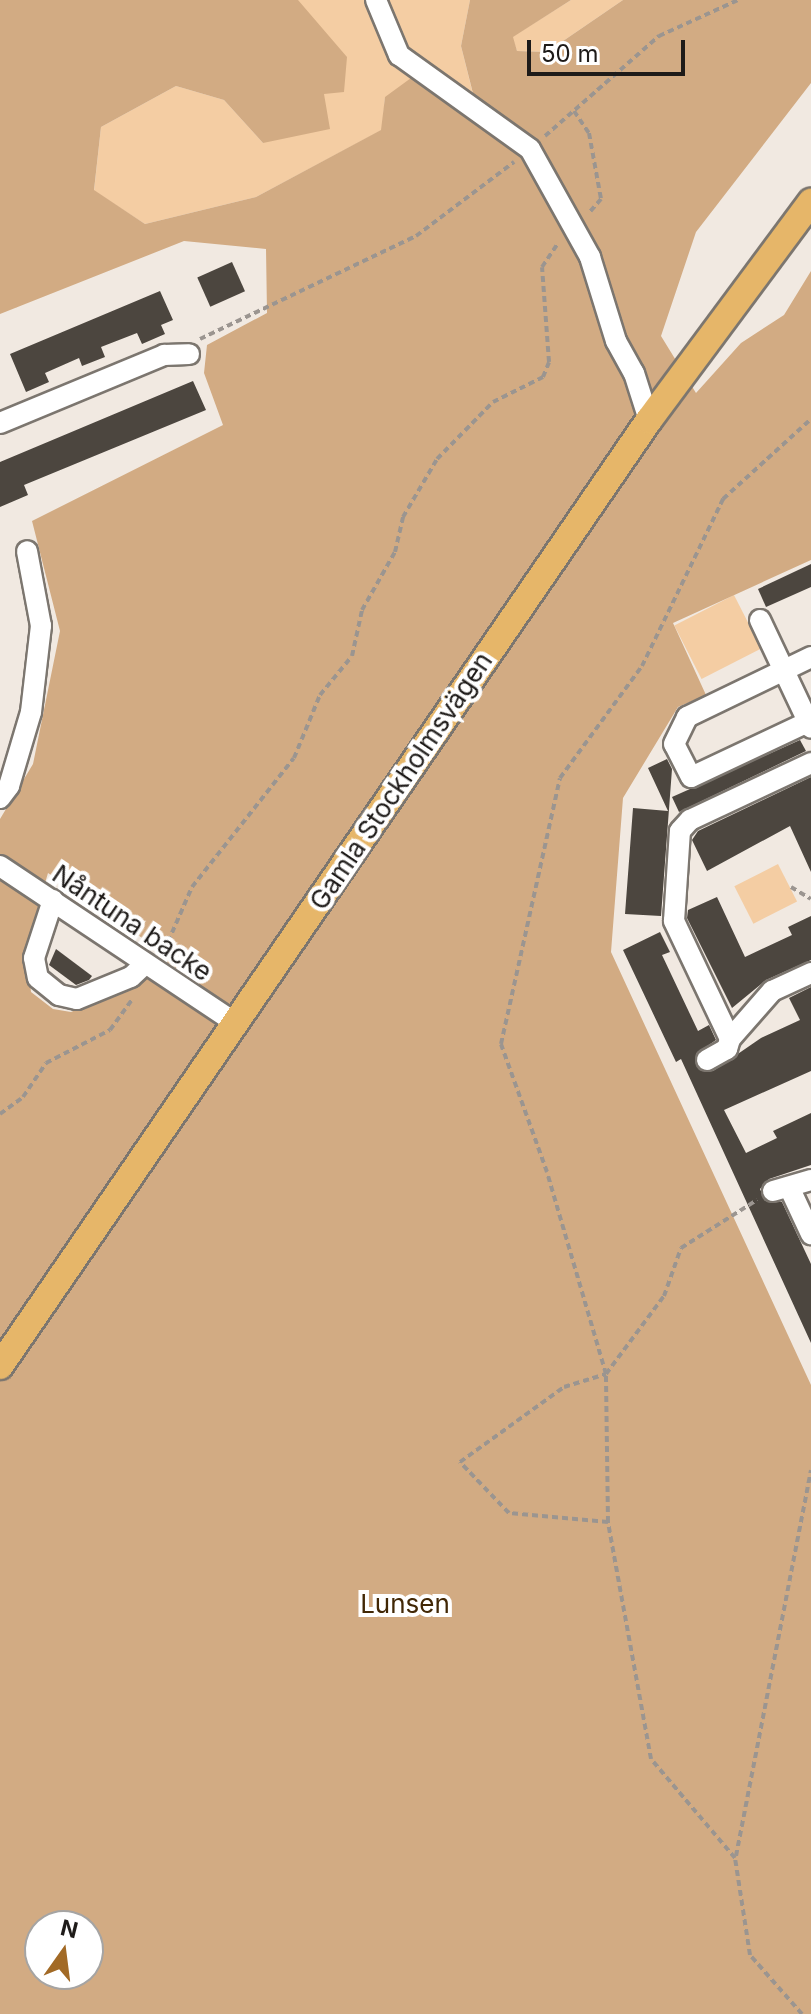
<!DOCTYPE html>
<html>
<head>
<meta charset="utf-8">
<style>
  body { margin:0 }
  #map { position:relative; width:811px; height:2014px; overflow:hidden; background:#f1e9e1; font-family:Inter,sans-serif }
  div>[style] { position:absolute }
  .green>* { inset:0; background:#f4cda3; transform-origin:0 0 }
  .forest>* { inset:0; background:#d2ab83 }
  .building>* { inset:0; background:#4c463f; transform-origin:0 0 }
  .path>* { height:4px; margin-top:-2px; transform-origin:0; background:repeating-linear-gradient(90deg,#9b9590 0 6px,transparent 0 10px) }
  .roads { filter:drop-shadow(2px 0 #7c766f) drop-shadow(-2px 0 #7c766f) drop-shadow(0 2px #7c766f) drop-shadow(0 -2px #7c766f) }
  .minor>* { height:20px; margin:-10px; padding:0 10px; transform-origin:10px; border-radius:10px; background:#fff }
  .major>* { height:26px; margin:-13px; padding:0 13px; transform-origin:13px; border-radius:13px; background:#e6b669 }
  span { translate:-50% -50%; white-space:nowrap; text-align:center; line-height:1.15; -webkit-text-stroke:8px #fff; paint-order:stroke }
  .street-label { font-size:26px; color:#1e1b19 }
  .park-label { font-size:26px; color:#412705 }
  .north { position:absolute; left:24px; top:1910px; width:80px; height:80px; box-sizing:border-box; background:#fff; border:2px solid #a5a4a3; border-radius:50%; rotate:14deg; font-size:22px; font-weight:700; line-height:32px; text-align:center; color:#1e1b19 }
  .north::after { content:''; display:block; margin:auto; width:28px; height:36px; background:#a26a26; clip-path:polygon(50% 0,100% 100%,50% 72%,0 100%) }
  .scale { position:absolute; left:527px; top:40px; width:158px; height:36px; box-sizing:border-box; border:4px solid #1e1b19; border-top:0; padding-left:10px; font-size:24px; line-height:28px; white-space:nowrap; color:#1e1b19; -webkit-text-stroke:6px #fff; paint-order:stroke }
</style>
</head>
<body>
<div id="map">
  <div class="green">
    <i style="clip-path:polygon(298px 0,470px 0,461px 46px,480px 122px,385px 97px,382px 130px,256px 197px,145px 224px,94px 191px,101px 127px,176px 86px,224px 100px,263px 143px)"></i>
    <i style="clip-path:polygon(571px 0,623px 0,547px 52px,517px 51px,512px 37px)"></i>
    <i style="left:734px;top:595px;width:60px;height:67px;rotate:63deg"></i>
    <i style="left:778px;top:864px;width:42px;height:49px;rotate:63deg"></i>
  </div>
  <div class="forest">
    <i style="clip-path:polygon(evenodd,0 0,298px 0,347px 57px,344px 92px,324px 94px,330px 129px,263px 143px,224px 100px,176px 86px,101px 127px,94px 190px,145px 224px,256px 197px,381px 130px,385px 97px,411px 78px,480px 121px,461px 46px,470px 0,571px 0,513px 37px,517px 51px,547px 52px,623px 0,811px 0,811px 83px,696px 232px,661px 336px,696px 393px,741px 343px,784px 315px,811px 271px,811px 560px,673px 623px,706px 695px,678px 707px,623px 798px,611px 952px,811px 1385px,811px 2014px,0 2014px,0 819px,33px 764px,60px 631px,32px 521px,223px 425px,204px 373px,207px 345px,267px 313px,266px 249px,184px 241px,0 314px,0 0,48px 873px,161px 951px,121px 991px,71px 1012px,53px 1009px,31px 992px,26px 948px,48px 873px,0 0,40px 1926px,88px 1926px,88px 1974px,40px 1974px,40px 1926px)"></i>
  </div>
  <div class="building">
    <i style="left:232px;top:262px;width:32px;height:38px;rotate:66deg"></i>
    <i style="clip-path:polygon(160px 291px,173px 320px,161px 325px,165px 334px,142px 344px,137px 333px,101px 347px,105px 357px,82px 366px,79px 358px,45px 373px,49px 382px,26px 392px,10px 354px)"></i>
    <i style="clip-path:polygon(193px 381px,206px 410px,24px 485px,28px 495px,0 507px,0 462px)"></i>
    <i style="clip-path:polygon(811px 564px,811px 587px,766px 607px,758px 589px)"></i>
    <i style="clip-path:polygon(800px 740px,806px 751px,679px 812px,672px 797px)"></i>
    <i style="clip-path:polygon(667px 759px,672px 769px,661px 916px,625px 914px,633px 808px,668px 811px,648px 768px)"></i>
    <i style="clip-path:polygon(811px 777px,811px 872px,790px 826px,707px 871px,692px 840px,698px 831px)"></i>
    <i style="clip-path:polygon(717px 897px,745px 957px,792px 935px,788px 927px,811px 916px,811px 960px,766px 980px,732px 1008px,687px 918px,688px 910px)"></i>
    <i style="clip-path:polygon(660px 932px,670px 952px,662px 955px,698px 1031px,709px 1025px,716px 1040px,696px 1054px,701px 1071px,713px 1071px,761px 1038px,800px 1020px,789px 998px,811px 987px,811px 1071px,724px 1110px,746px 1153px,777px 1138px,773px 1131px,811px 1113px,811px 1165px,769px 1179px,760px 1189px,765px 1201px,782px 1202px,811px 1264px,811px 1343px,681px 1059px,676px 1062px,623px 950px)"></i>
    <i style="clip-path:polygon(56px 949px,92px 976px,89px 980px,76px 985px,49px 965px)"></i>
  </div>
  <div class="path">
    <i style="left:574px;top:111px;width:27px;rotate:56deg"></i>
    <i style="left:589px;top:133px;width:67px;rotate:79.7deg"></i>
    <i style="left:601px;top:199px;width:18px;rotate:131deg"></i>
    <i style="left:545px;top:136px;width:152px;rotate:-41.3deg"></i>
    <i style="left:659px;top:36px;width:87px;rotate:-24.5deg"></i>
    <i style="left:200px;top:339px;width:239px;rotate:-25.5deg"></i>
    <i style="left:416px;top:236px;width:123px;rotate:-37.1deg"></i>
    <i style="left:791px;top:887px;width:23px;rotate:31deg"></i>
    <i style="left:164px;top:951px;width:70px;rotate:-66.4deg"></i>
    <i style="left:192px;top:887px;width:164px;rotate:-51.7deg"></i>
    <i style="left:294px;top:758px;width:68px;rotate:-67.6deg"></i>
    <i style="left:320px;top:695px;width:50px;rotate:-50.6deg"></i>
    <i style="left:352px;top:656px;width:47px;rotate:-77.7deg"></i>
    <i style="left:362px;top:610px;width:67px;rotate:-60.4deg"></i>
    <i style="left:395px;top:552px;width:36px;rotate:-77deg"></i>
    <i style="left:403px;top:517px;width:67px;rotate:-59.6deg"></i>
    <i style="left:437px;top:459px;width:80px;rotate:-45.5deg"></i>
    <i style="left:493px;top:402px;width:56px;rotate:-26.6deg"></i>
    <i style="left:543px;top:377px;width:16px;rotate:-68deg"></i>
    <i style="left:549px;top:362px;width:95px;rotate:-94.2deg"></i>
    <i style="left:542px;top:267px;width:29px;rotate:-56deg"></i>
    <i style="left:0;top:1114px;width:29px;rotate:-36deg"></i>
    <i style="left:23px;top:1097px;width:41px;rotate:-55.9deg"></i>
    <i style="left:46px;top:1063px;width:72px;rotate:-27.3deg"></i>
    <i style="left:110px;top:1030px;width:39px;rotate:-54deg"></i>
    <i style="left:608px;top:1522px;width:99px;rotate:-174.8deg"></i>
    <i style="left:509px;top:1513px;width:71px;rotate:-133.9deg"></i>
    <i style="left:460px;top:1462px;width:128px;rotate:-35.8deg"></i>
    <i style="left:564px;top:1387px;width:44px;rotate:-17.2deg"></i>
    <i style="left:606px;top:1374px;width:97px;rotate:-53.4deg"></i>
    <i style="left:664px;top:1296px;width:51px;rotate:-70.5deg"></i>
    <i style="left:681px;top:1248px;width:90px;rotate:-32.3deg"></i>
    <i style="left:736px;top:1856px;width:393px;rotate:-79deg"></i>
    <i style="left:802px;top:2014px;width:79px;rotate:-131.4deg"></i>
    <i style="left:750px;top:1955px;width:98px;rotate:-98.8deg"></i>
    <i style="left:735px;top:1858px;width:130px;rotate:-130.3deg"></i>
    <i style="left:651px;top:1759px;width:241px;rotate:-100.3deg"></i>
    <i style="left:608px;top:1522px;width:148px;rotate:-90.8deg"></i>
    <i style="left:606px;top:1374px;width:210px;rotate:-106.3deg"></i>
    <i style="left:547px;top:1172px;width:136px;rotate:-109.8deg"></i>
    <i style="left:501px;top:1044px;width:272px;rotate:-77.5deg"></i>
    <i style="left:560px;top:778px;width:139px;rotate:-53.8deg"></i>
    <i style="left:642px;top:666px;width:186px;rotate:-64.1deg"></i>
    <i style="left:723px;top:499px;width:119px;rotate:-42.3deg"></i>
  </div>
  <div class="roads">
    <div class="minor">
      <i style="left:376px;top:0;width:60px;rotate:67.3deg"></i>
      <i style="left:399px;top:55px;width:161px;rotate:35.7deg"></i>
      <i style="left:530px;top:149px;width:124px;rotate:60.9deg"></i>
      <i style="left:590px;top:257px;width:88px;rotate:72.8deg"></i>
      <i style="left:616px;top:341px;width:37px;rotate:61deg"></i>
      <i style="left:634px;top:373px;width:49px;rotate:72.3deg"></i>
      <i style="left:0;top:423px;width:178px;rotate:-22.5deg"></i>
      <i style="left:164px;top:355px;width:25px;rotate:-2deg"></i>
      <i style="left:760px;top:620px;width:119px;rotate:64.7deg"></i>
      <i style="left:808px;top:722px;width:129px;rotate:154.8deg"></i>
      <i style="left:691px;top:777px;width:37px;rotate:-117deg"></i>
      <i style="left:674px;top:744px;width:30px;rotate:-64deg"></i>
      <i style="left:687px;top:717px;width:138px;rotate:-25.8deg"></i>
      <i style="left:0;top:798px;width:15px;rotate:-53deg"></i>
      <i style="left:9px;top:786px;width:77px;rotate:-73.4deg"></i>
      <i style="left:31px;top:712px;width:87px;rotate:-83.4deg"></i>
      <i style="left:41px;top:626px;width:76px;rotate:-100.6deg"></i>
      <i style="left:0;top:866px;width:283px;rotate:33.7deg"></i>
      <i style="left:53px;top:900px;width:61px;rotate:108.1deg"></i>
      <i style="left:34px;top:958px;width:20px;rotate:79deg"></i>
      <i style="left:38px;top:978px;width:27px;rotate:39deg"></i>
      <i style="left:59px;top:995px;width:18px;rotate:13deg"></i>
      <i style="left:77px;top:999px;width:58px;rotate:-22.2deg"></i>
      <i style="left:131px;top:977px;width:19px;rotate:-43deg"></i>
      <i style="left:730px;top:1039px;width:131px;rotate:-115.4deg"></i>
      <i style="left:674px;top:921px;width:90px;rotate:-86.2deg"></i>
      <i style="left:680px;top:831px;width:15px;rotate:-48deg"></i>
      <i style="left:690px;top:820px;width:134px;rotate:-25.2deg"></i>
      <i style="left:707px;top:1060px;width:23px;rotate:-29deg"></i>
      <i style="left:727px;top:1049px;width:10px;rotate:-73deg"></i>
      <i style="left:730px;top:1039px;width:64px;rotate:-48.8deg"></i>
      <i style="left:772px;top:991px;width:43px;rotate:-24.8deg"></i>
      <i style="left:790px;top:1189px;width:50px;rotate:65deg"></i>
      <i style="left:773px;top:1191px;width:40px;rotate:-16deg"></i>
    </div>
    <div class="major">
      <i style="left:0;top:1366px;width:1147px;rotate:-55.55deg"></i>
      <i style="left:649px;top:420px;width:272px;rotate:-53.4deg"></i>
    </div>
  </div>
  <div class="street-label">
    <span style="left:401px;top:781px;rotate:-56deg">Gamla Stockholmsvägen</span>
    <span style="left:132px;top:923px;rotate:34deg">Nåntuna backe</span>
  </div>
  <div class="park-label">
    <span style="left:405px;top:1604px">Lunsen</span>
  </div>
  <div class="north">N</div>
  <div class="scale">50 m</div>
</div>
</body>
</html>
